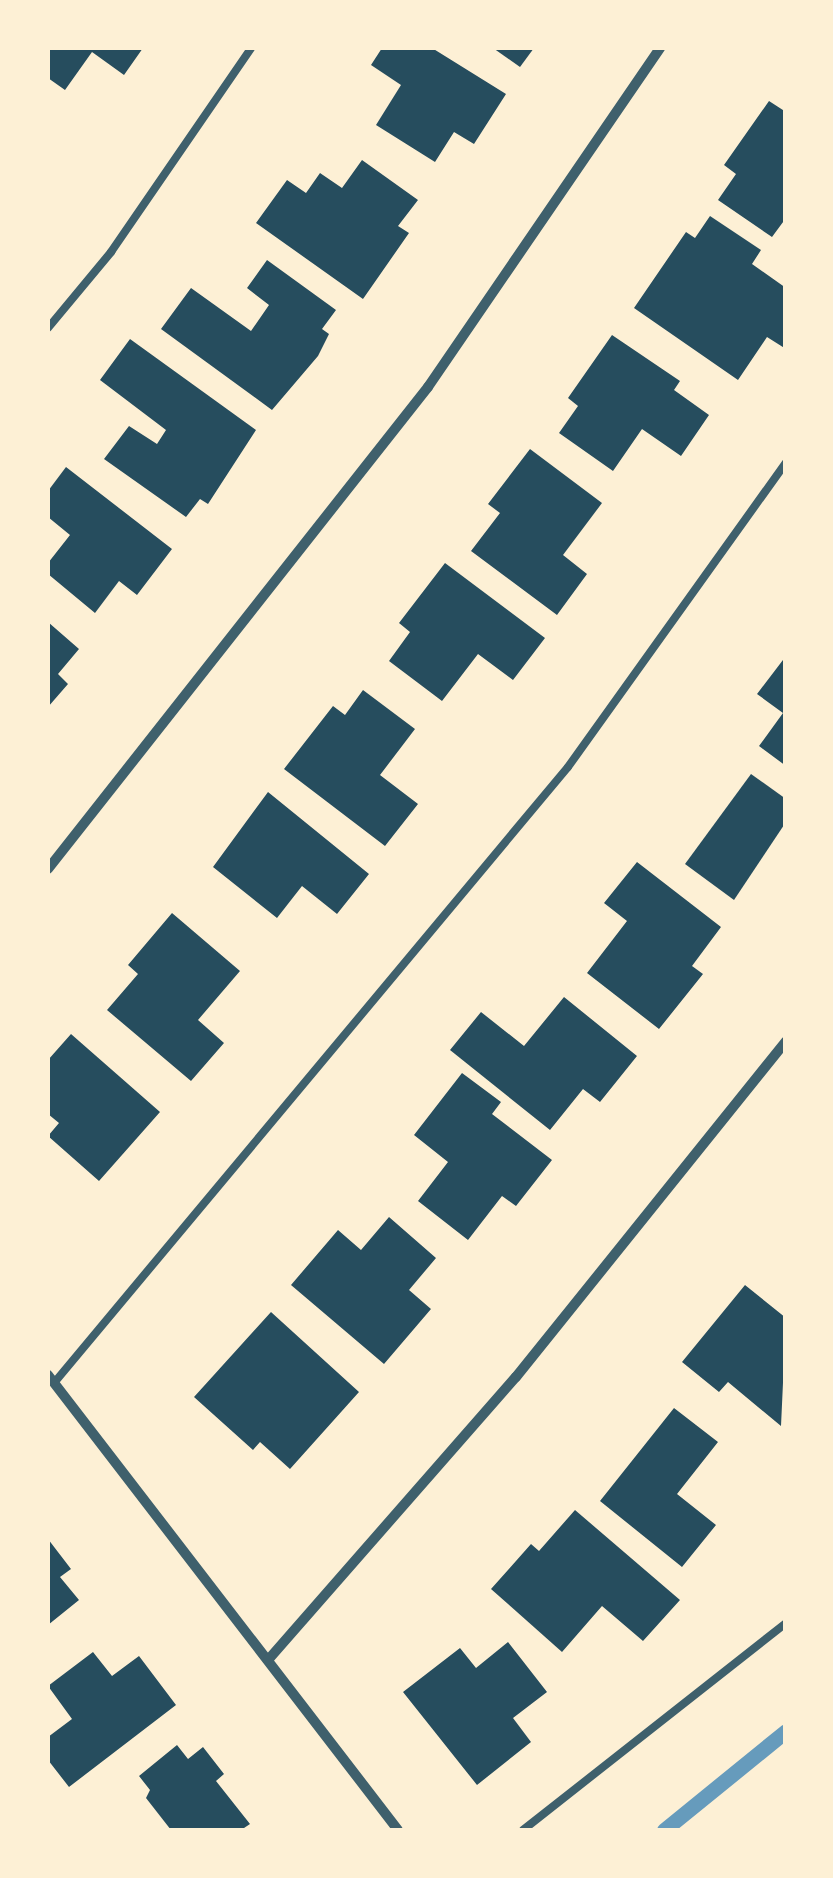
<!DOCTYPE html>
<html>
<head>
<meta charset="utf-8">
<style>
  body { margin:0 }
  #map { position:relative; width:833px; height:1878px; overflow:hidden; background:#fdf0d5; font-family:"Crimson Pro",serif }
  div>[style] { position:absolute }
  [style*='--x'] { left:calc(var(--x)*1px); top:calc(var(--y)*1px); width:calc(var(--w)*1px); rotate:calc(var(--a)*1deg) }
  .stream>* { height:15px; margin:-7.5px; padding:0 7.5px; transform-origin:7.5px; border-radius:7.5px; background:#669bbc }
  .building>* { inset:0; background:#264d5e }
  .service>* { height:8px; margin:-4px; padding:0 4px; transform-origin:4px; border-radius:4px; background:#3f606c }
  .minor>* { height:10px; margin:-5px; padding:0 5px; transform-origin:5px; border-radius:5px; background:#3f606c }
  span { translate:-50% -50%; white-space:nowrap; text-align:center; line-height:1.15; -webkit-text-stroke:10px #fdf0d5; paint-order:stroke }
  .frame { position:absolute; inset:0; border:50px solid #fdf0d5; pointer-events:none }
</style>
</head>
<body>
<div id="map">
  <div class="stream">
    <div style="--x:664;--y:1830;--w:157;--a:-39.1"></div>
  </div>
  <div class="building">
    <div style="clip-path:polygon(48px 48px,143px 48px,124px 75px,92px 52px,65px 90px,48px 78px)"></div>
    <div style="clip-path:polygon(382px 48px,432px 48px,506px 94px,474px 144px,454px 132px,435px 162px,376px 125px,401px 85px,371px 65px)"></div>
    <div style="clip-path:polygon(493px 48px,534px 48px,520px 67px)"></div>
    <div style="clip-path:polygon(769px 101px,786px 112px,786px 218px,772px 237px,718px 200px,736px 174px,724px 165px)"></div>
    <div style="clip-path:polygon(362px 160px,418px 200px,398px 226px,409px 233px,363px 299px,256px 223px,287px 180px,306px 193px,320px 173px,342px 188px)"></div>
    <div style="clip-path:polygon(710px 216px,761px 250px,752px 264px,786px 288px,786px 349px,767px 337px,738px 380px,634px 308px,686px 232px,695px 238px)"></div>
    <div style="clip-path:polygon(267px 260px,336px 310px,322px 329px,329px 334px,318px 356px,272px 410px,161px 329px,191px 288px,251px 331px,269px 305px,247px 288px)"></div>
    <div style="clip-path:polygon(612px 335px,680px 381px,674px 390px,709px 415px,681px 456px,642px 429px,613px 471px,559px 433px,578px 406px,568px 398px)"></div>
    <div style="clip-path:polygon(130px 339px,256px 430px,208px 504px,200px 499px,186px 517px,104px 459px,129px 426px,157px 444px,166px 430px,100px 380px)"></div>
    <div style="clip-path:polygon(530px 449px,602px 503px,563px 555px,587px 574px,557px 615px,471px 551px,500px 513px,488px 504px)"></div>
    <div style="clip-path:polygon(66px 467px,172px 549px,137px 595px,119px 581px,95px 613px,48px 574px,48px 563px,70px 535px,48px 517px,48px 491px)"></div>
    <div style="clip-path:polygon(445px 563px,545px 638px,513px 680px,478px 654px,442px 701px,389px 661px,410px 632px,399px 623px)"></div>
    <div style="clip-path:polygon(48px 622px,79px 649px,58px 674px,68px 684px,48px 707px)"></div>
    <div style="clip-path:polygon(786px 656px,786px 766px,759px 746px,783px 713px,757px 694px)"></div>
    <div style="clip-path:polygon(363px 690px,415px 729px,380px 775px,418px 804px,385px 846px,284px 769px,333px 706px,345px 715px)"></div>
    <div style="clip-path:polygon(751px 774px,786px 799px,786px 822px,734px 900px,685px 864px)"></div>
    <div style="clip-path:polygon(268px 792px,369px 874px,337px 914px,302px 886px,277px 918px,213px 867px)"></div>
    <div style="clip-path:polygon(637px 862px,721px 927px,692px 966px,703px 974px,659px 1029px,587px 973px,627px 921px,604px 903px)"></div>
    <div style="clip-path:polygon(172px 913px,240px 971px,198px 1020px,224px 1043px,191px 1081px,107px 1010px,138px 974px,128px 965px)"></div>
    <div style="clip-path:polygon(564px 997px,637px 1056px,600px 1102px,583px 1089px,550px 1130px,450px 1050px,481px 1012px,524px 1046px)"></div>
    <div style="clip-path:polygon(71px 1034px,160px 1112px,99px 1181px,48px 1136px,59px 1123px,48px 1114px,48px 1060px)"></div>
    <div style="clip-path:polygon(462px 1073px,501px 1102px,492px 1114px,552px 1160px,516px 1206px,502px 1196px,468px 1240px,418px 1201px,448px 1162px,414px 1135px)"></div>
    <div style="clip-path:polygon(389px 1217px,436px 1258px,409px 1290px,431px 1309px,384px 1364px,291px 1285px,338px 1230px,361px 1250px)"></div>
    <div style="clip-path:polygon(745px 1285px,786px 1318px,781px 1426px,728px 1382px,719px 1392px,682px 1362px)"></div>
    <div style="clip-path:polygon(271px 1312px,359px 1392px,290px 1469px,260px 1442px,253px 1450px,194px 1397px)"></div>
    <div style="clip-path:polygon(674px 1408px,718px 1442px,677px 1494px,716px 1525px,682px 1567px,600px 1501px)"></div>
    <div style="clip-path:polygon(575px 1510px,680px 1600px,643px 1641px,602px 1606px,562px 1652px,491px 1589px,531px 1544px,539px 1551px)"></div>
    <div style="clip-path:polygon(48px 1539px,71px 1569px,60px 1577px,79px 1600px,48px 1625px)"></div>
    <div style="clip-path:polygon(508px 1642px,547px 1692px,513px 1718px,531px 1742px,477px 1785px,403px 1692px,460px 1648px,476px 1668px)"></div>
    <div style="clip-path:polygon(93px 1652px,112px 1676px,139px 1656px,176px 1705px,69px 1787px,48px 1760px,48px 1737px,72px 1719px,48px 1686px)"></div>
    <div style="clip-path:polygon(177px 1745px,188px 1759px,203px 1747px,224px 1774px,216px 1781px,250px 1824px,241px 1830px,171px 1830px,146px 1798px,150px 1790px,139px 1776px)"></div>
  </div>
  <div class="service">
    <div style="--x:48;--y:328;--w:99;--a:-50.3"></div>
    <div style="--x:111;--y:252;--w:247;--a:-55.5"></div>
    <div style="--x:54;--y:1383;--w:802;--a:-50.16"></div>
    <div style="--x:568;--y:767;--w:375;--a:-54.4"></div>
    <div style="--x:523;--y:1830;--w:335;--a:-38.2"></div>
  </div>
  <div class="minor">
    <div style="--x:48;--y:869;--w:614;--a:-51.75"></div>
    <div style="--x:428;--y:387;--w:411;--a:-55.6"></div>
    <div style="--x:48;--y:1375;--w:574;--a:52.43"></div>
    <div style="--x:268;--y:1660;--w:376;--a:-48.8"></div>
    <div style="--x:516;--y:1377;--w:431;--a:-51.2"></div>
  </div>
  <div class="frame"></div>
</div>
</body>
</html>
